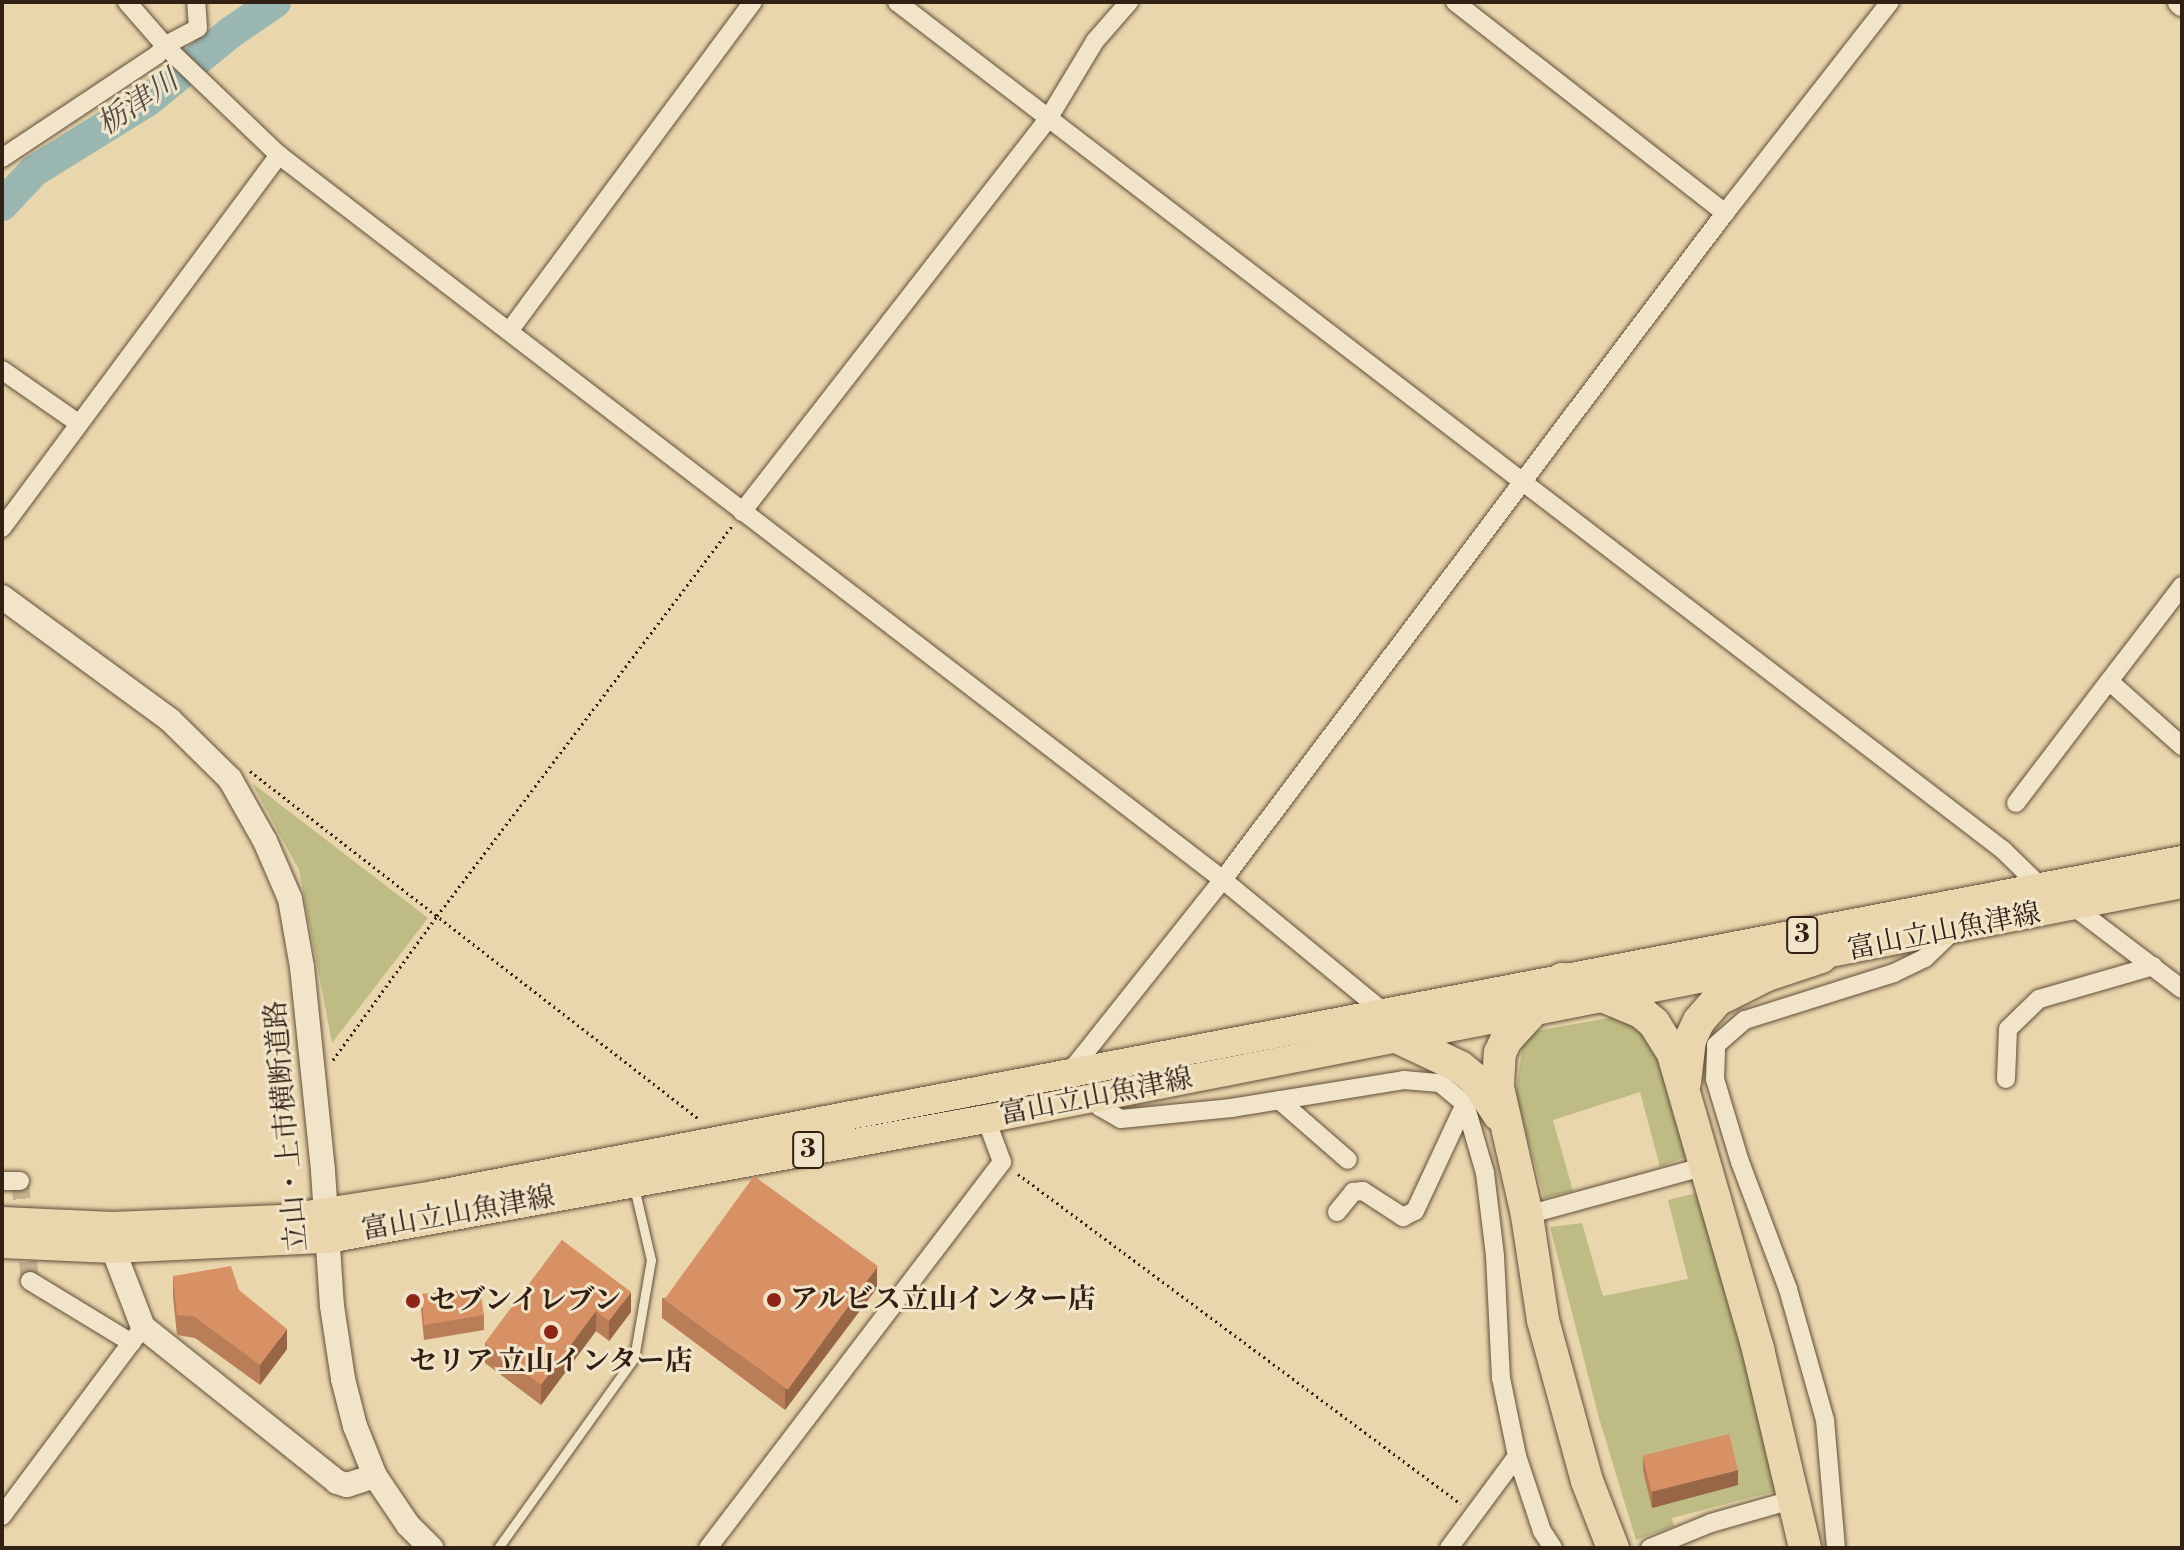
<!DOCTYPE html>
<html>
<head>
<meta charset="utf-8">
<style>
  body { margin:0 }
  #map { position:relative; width:2184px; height:1550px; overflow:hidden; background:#ead6ac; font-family:"Libre Bodoni","Noto Serif JP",serif }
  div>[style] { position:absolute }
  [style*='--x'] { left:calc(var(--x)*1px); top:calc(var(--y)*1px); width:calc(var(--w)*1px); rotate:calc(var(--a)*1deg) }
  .green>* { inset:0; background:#bebc84 }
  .river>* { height:32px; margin:-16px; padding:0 16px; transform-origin:16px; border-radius:16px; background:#9ab7b2 }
  .street-tunnel>* { height:18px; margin-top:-9px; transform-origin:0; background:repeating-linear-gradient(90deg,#c5b28e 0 18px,transparent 0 27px) }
  .path>* { height:3px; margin-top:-1.5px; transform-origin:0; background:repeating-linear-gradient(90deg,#332015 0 2px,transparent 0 6px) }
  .roads { filter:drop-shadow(0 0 2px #614e3b) drop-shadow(0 0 2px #614e3b) }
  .lane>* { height:9px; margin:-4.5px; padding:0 4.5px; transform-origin:4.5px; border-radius:4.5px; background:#f1e4c9 }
  .street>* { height:18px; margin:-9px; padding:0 9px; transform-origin:9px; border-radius:9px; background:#f1e4c9 }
  .secondary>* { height:24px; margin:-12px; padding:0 12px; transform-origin:12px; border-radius:12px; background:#f1e4c9 }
  .primary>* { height:28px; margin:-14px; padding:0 14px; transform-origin:14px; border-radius:14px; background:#ead6ac }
  .highway>* { height:32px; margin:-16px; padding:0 16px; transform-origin:16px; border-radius:16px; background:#ead6ac }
  .wall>* { inset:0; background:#b97d57 }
  .shaded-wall>* { inset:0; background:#966647 }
  .building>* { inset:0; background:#d79165; transform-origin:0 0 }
  .dots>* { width:22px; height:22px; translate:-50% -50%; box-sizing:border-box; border:4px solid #f1e4c9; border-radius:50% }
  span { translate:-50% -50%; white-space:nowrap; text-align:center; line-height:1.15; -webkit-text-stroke:6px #f1e4c9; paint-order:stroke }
  .shield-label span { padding:2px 6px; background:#f1e4c9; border:2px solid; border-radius:6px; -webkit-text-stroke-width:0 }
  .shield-label { font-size:26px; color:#332015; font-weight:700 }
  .street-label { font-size:28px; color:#332015 }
  .poi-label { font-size:28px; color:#332015; font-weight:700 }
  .left { translate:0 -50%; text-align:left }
  .water-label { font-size:30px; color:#524d44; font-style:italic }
  .frame { position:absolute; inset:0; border:4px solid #332015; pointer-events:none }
</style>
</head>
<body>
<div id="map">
  <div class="green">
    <div style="clip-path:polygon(252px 783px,428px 918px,332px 1043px,299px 870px)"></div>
    <div style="clip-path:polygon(1620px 1016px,1652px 1030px,1690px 1155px,1660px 1167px,1640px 1092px,1553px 1120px,1573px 1191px,1544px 1198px,1516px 1095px,1524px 1033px)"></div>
    <div style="clip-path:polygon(1697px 1193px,1780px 1490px,1672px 1518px,1674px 1526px,1636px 1540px,1599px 1418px,1550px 1227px,1582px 1223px,1603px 1296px,1688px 1279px,1668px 1200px)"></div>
  </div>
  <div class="river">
    <div style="--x:2;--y:205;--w:47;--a:-46.7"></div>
    <div style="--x:34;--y:171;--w:133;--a:-31.8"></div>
    <div style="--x:147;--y:101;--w:107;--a:-39.3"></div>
    <div style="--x:230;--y:33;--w:55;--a:-34.6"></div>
  </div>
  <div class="street-tunnel">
    <div style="--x:20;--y:1181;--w:100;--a:84.3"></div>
  </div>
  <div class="path">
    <div style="--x:250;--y:771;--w:568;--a:37.78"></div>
    <div style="--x:333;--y:1060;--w:178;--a:-54.2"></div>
    <div style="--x:437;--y:916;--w:490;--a:-52.9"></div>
    <div style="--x:1018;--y:1174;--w:552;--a:36.68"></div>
  </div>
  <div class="roads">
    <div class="lane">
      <div style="--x:498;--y:1548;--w:234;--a:-54.4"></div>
      <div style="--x:634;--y:1358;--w:99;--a:-80.2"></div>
      <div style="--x:651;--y:1260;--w:75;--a:-103.1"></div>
    </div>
    <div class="street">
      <div style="--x:127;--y:2;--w:62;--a:48.9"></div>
      <div style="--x:168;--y:49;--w:153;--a:43.7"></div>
      <div style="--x:279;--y:155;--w:1190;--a:37.52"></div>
      <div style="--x:1223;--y:880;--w:210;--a:39.4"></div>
      <div style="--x:897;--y:2;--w:1394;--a:37.48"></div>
      <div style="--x:2003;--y:850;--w:53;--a:44.2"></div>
      <div style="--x:1455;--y:2;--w:343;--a:38"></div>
      <div style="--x:2;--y:158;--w:186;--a:-33.6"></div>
      <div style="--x:157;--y:55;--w:13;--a:-48"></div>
      <div style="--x:166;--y:45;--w:36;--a:-28"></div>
      <div style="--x:198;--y:28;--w:26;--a:-94"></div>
      <div style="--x:510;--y:330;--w:408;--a:-53.5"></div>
      <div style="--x:2;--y:370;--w:93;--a:34.9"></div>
      <div style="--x:742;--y:512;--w:498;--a:-52.1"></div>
      <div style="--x:1048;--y:119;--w:91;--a:-58.9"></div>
      <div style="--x:1095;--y:41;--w:52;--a:-48.9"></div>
      <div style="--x:2;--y:528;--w:465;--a:-53.4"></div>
      <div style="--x:2182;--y:586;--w:120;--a:127.5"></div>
      <div style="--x:2109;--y:681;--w:98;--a:41.7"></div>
      <div style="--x:2016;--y:803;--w:153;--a:-52.7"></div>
      <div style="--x:2073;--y:906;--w:137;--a:37.3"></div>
      <div style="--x:1069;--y:1073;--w:260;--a:-51.5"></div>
      <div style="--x:1231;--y:869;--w:821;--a:-53.02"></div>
      <div style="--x:1725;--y:213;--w:268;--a:-52"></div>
      <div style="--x:2006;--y:1079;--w:50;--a:-87.7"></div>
      <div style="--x:2008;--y:1029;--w:43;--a:-44.1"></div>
      <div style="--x:2039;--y:999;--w:119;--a:-16.1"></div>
      <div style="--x:1090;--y:1096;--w:15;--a:48"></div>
      <div style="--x:1100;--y:1107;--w:24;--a:30"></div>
      <div style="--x:1121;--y:1119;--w:111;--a:-5.7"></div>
      <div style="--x:1231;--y:1108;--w:175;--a:-9.2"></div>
      <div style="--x:1404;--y:1080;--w:36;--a:5"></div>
      <div style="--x:1440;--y:1083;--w:33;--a:40"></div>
      <div style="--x:1465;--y:1104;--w:72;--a:73.8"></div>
      <div style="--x:1485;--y:1173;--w:84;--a:83.1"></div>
      <div style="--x:1495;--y:1256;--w:122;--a:87.2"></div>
      <div style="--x:1501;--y:1378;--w:80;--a:78.4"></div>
      <div style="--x:1517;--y:1456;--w:79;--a:71.6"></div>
      <div style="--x:1542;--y:1531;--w:20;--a:57"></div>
      <div style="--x:1279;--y:1100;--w:91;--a:41"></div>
      <div style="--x:2;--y:1181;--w:18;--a:0"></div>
      <div style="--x:1337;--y:1212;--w:26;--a:-51"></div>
      <div style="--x:1353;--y:1192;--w:10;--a:-6"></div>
      <div style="--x:1363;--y:1191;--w:48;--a:33"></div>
      <div style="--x:1403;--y:1217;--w:13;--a:-27"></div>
      <div style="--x:1415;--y:1211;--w:118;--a:-65"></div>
      <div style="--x:1527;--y:1215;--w:186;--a:-15.3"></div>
      <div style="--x:30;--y:1281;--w:119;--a:31.3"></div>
      <div style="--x:2;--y:1516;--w:236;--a:-53.3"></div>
      <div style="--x:708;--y:1548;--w:485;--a:-52.7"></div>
      <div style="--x:1002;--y:1162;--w:46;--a:-110.4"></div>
      <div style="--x:1449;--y:1548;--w:114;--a:-53.5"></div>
      <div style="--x:1650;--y:1548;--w:66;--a:-22.3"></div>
      <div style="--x:1711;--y:1523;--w:87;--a:-15.9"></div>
      <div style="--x:1836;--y:1548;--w:128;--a:-94.9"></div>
      <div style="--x:1825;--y:1420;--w:136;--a:-105.8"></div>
      <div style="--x:1788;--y:1289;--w:136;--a:-110.7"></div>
      <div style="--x:1740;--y:1162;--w:87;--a:-106.8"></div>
      <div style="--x:1715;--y:1079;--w:34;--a:-88"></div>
      <div style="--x:1716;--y:1045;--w:38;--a:-41"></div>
      <div style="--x:1745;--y:1020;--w:156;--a:-17.5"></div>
      <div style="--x:1894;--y:973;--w:34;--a:-26"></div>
      <div style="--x:1925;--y:958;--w:42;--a:-44"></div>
    </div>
    <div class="secondary">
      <div style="--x:2180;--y:2;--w:3;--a:45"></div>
      <div style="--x:2;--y:597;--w:208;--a:36.2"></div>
      <div style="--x:170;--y:720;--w:84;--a:44.5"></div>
      <div style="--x:230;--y:779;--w:71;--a:60.6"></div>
      <div style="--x:265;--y:841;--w:63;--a:66.7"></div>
      <div style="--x:290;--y:899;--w:69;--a:80"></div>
      <div style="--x:302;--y:967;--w:205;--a:84.1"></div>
      <div style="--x:323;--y:1171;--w:135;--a:86.2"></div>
      <div style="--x:332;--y:1306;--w:74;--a:81.4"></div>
      <div style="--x:343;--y:1379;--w:49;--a:75.7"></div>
      <div style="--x:355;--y:1426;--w:54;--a:68.2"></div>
      <div style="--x:375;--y:1476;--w:59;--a:56"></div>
      <div style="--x:408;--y:1525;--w:33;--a:45"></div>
      <div style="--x:113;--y:1249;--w:84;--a:69"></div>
      <div style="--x:143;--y:1327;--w:248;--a:38.6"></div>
      <div style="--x:337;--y:1482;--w:10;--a:17"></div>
      <div style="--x:347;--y:1485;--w:29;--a:-18"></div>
    </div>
    <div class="primary">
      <div style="--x:2;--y:1221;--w:111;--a:2.6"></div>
      <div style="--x:113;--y:1226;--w:168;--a:-2.4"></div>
      <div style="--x:281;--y:1219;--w:155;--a:-8.9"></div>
      <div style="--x:434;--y:1195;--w:1780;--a:-10.85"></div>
      <div style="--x:2;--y:1244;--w:111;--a:2.6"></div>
      <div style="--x:113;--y:1249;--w:215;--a:-2.7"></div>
      <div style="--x:328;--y:1239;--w:669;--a:-10.34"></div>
      <div style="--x:986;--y:1119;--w:1219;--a:-11.12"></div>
    </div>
    <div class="highway">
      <div style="--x:1399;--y:1038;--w:68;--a:25.4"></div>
      <div style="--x:1460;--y:1067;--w:19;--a:39"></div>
      <div style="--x:1475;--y:1079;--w:43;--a:56.3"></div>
      <div style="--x:1685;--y:1082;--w:42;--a:-83.2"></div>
      <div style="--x:1690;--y:1040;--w:21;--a:-65"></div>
      <div style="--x:1699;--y:1021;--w:28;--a:-49"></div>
      <div style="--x:1717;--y:1000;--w:56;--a:-26.6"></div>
      <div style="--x:1767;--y:975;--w:57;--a:-18.4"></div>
      <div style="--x:1613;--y:1548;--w:72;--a:-111.2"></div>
      <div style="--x:1587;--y:1481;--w:167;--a:-105.3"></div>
      <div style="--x:1543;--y:1320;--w:106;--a:-98.7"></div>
      <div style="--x:1527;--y:1215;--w:131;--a:-102.8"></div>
      <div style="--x:1498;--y:1087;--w:34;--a:-87"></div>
      <div style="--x:1500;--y:1053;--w:14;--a:-65"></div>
      <div style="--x:1506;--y:1040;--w:83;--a:-47.4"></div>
      <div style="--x:1562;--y:979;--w:86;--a:22.7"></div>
      <div style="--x:1641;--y:1012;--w:17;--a:40"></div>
      <div style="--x:1654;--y:1023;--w:36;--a:58"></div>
      <div style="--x:1673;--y:1054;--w:307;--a:73.9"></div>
      <div style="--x:1758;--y:1349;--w:204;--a:76.7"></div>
    </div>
  </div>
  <div class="wall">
    <div style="clip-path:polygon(562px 1240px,631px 1312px,609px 1341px,596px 1331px,541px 1405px,485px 1363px,485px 1343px)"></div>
    <div style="clip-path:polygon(173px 1276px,239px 1290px,287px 1349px,260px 1385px,195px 1338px,177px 1335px,173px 1297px)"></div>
    <div style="clip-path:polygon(877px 1288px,785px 1410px,662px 1318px,662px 1298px)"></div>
    <div style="clip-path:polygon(421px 1294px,484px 1315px,484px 1330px,424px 1340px,421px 1309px)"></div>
    <div style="clip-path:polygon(1643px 1456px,1738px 1485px,1652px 1508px,1643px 1471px)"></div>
  </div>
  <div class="shaded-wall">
    <div style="clip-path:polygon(877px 1267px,877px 1288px,785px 1410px,785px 1390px)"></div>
    <div style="clip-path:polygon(631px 1292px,631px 1312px,609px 1341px,609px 1321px)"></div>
    <div style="clip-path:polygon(596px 1311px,596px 1331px,541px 1405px,541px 1385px)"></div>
    <div style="clip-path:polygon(287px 1329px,287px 1349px,260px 1385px,260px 1365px)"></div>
    <div style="clip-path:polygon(1738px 1470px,1738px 1485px,1652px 1508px,1652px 1492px)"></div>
  </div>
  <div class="building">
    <div style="left:754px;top:1176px;width:153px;height:153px;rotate:36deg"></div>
    <div style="clip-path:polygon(562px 1240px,631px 1292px,609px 1321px,596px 1311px,541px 1385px,485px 1343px)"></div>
    <div style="clip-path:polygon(231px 1266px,239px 1290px,287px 1329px,260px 1365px,195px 1317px,177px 1315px,173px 1276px)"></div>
    <div style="clip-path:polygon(480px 1289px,484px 1315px,424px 1325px,421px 1294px)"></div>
    <div style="left:1729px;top:1434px;width:37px;height:89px;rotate:76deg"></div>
  </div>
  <div class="dots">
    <div style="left:774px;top:1300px;background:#8f2418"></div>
    <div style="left:413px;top:1301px;background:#8f2418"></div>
    <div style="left:551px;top:1332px;background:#8f2418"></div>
  </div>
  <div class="shield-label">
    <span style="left:1802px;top:935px">3</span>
    <span style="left:808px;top:1150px">3</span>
  </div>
  <div class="street-label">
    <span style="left:1944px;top:932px;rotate:-11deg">富山立山魚津線</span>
    <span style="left:1096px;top:1097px;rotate:-11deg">富山立山魚津線</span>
    <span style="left:287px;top:1126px;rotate:-95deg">立山・上市横断道路</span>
    <span style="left:458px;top:1214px;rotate:-10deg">富山立山魚津線</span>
  </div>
  <div class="poi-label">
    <span class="left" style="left:790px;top:1300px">アルビス立山インター店</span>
    <span class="left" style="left:429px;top:1301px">セブンイレブン</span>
    <span style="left:551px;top:1362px">セリア 立山インター店</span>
  </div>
  <div class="water-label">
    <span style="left:138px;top:103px;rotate:-34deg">栃津川</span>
  </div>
  <div class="frame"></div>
</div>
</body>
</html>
